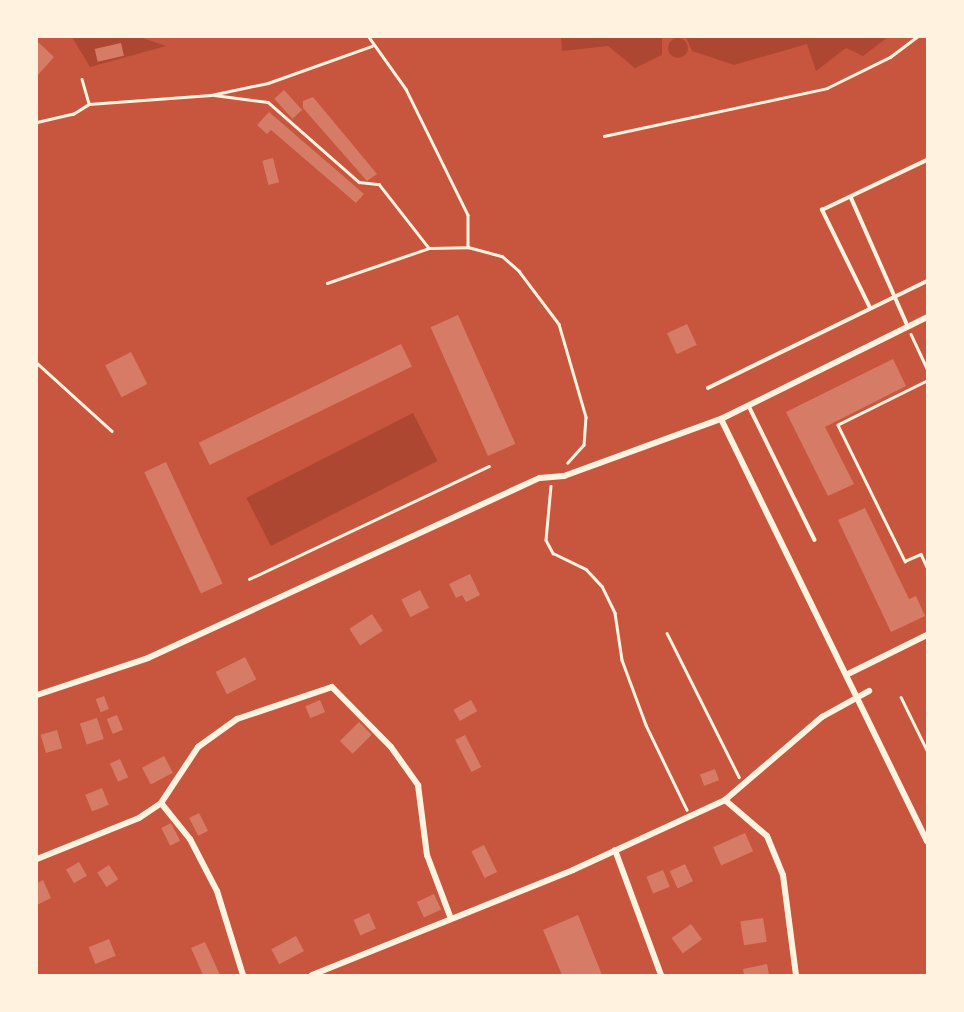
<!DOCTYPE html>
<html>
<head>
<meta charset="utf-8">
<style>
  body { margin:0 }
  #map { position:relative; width:964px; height:1012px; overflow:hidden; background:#c8553d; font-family:"Sofia Sans Condensed",sans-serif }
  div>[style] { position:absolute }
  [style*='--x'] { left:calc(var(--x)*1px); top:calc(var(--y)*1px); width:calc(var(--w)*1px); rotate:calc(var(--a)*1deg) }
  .green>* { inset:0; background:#ae4732; transform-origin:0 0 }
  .round { border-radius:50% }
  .building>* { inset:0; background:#d67c66; transform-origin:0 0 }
  .path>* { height:2.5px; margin:-1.25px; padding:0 1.25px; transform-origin:1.25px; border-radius:1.25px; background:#fff3e0 }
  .service>* { height:3.5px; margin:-1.75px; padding:0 1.75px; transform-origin:1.75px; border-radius:1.75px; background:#fff3e0 }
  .minor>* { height:6px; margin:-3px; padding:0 3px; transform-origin:3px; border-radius:3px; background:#fff3e0 }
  span { translate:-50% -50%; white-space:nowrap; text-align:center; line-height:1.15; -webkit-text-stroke:5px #fff3e0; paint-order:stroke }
  .frame { position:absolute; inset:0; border:38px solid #fff3e0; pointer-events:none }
</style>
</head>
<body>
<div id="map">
  <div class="green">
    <div style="clip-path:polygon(72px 37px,140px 37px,166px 46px,90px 67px)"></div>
    <div style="clip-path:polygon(561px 37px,662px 37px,662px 55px,635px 68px,608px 46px,562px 51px)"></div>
    <div style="clip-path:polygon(686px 37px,888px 37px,863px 56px,846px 48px,816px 71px,807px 44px,734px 65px,692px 51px)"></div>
    <div class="round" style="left:668px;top:38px;width:20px;height:20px"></div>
    <div style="left:413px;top:413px;width:54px;height:187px;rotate:63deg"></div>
  </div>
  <div class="building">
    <div style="clip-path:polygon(37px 41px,54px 57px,37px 76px)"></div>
    <div style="left:121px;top:43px;width:13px;height:27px;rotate:77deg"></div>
    <div style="left:284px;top:90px;width:27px;height:13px;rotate:48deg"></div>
    <div style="clip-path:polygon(313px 97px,377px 174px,367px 181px,303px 108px,303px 101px)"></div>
    <div style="clip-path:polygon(269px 112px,364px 194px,356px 203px,271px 130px,267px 134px,257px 125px)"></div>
    <div style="left:273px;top:158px;width:25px;height:11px;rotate:76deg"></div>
    <div style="left:458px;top:315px;width:141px;height:30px;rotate:66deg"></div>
    <div style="left:687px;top:324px;width:23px;height:22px;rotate:65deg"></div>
    <div style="left:401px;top:344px;width:25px;height:225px;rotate:64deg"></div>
    <div style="left:131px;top:352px;width:36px;height:29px;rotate:63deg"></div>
    <div style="clip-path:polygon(893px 359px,906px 386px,825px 427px,854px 484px,828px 496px,786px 412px)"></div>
    <div style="left:166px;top:462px;width:134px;height:24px;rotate:65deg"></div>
    <div style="clip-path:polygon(865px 508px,909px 599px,916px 596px,925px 616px,891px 632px,838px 520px)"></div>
    <div style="clip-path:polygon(470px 574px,480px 595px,466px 602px,462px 595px,456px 598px,449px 584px)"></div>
    <div style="left:420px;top:590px;width:20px;height:21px;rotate:63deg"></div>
    <div style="left:372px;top:614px;width:20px;height:27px;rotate:57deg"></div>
    <div style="left:245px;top:657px;width:25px;height:33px;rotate:63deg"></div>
    <div style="left:104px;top:696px;width:14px;height:9px;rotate:69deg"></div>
    <div style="left:320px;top:700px;width:13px;height:16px;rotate:67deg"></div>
    <div style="left:471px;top:700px;width:13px;height:20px;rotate:61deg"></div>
    <div style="left:117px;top:715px;width:16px;height:11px;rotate:68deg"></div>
    <div style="left:97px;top:718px;width:22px;height:18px;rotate:72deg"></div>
    <div style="left:359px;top:722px;width:18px;height:27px;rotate:45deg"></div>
    <div style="left:57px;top:730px;width:19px;height:17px;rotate:74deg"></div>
    <div style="left:465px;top:735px;width:36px;height:11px;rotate:63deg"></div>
    <div style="left:164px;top:756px;width:19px;height:25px;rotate:62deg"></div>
    <div style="left:120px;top:759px;width:20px;height:11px;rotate:66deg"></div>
    <div style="left:715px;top:769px;width:12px;height:16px;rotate:70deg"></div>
    <div style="left:102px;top:788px;width:18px;height:18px;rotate:68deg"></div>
    <div style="left:199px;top:813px;width:20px;height:11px;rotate:63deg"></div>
    <div style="left:171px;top:823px;width:20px;height:11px;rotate:63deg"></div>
    <div style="left:745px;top:833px;width:20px;height:35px;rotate:66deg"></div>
    <div style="left:484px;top:845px;width:30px;height:14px;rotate:64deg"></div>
    <div style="left:79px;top:862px;width:16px;height:15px;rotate:60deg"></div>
    <div style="left:685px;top:864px;width:19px;height:17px;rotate:65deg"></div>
    <div style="left:109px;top:865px;width:17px;height:14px;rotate:57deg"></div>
    <div style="left:663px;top:870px;width:18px;height:18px;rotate:68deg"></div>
    <div style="clip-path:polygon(43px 880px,51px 898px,37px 905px,37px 883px)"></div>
    <div style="left:434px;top:894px;width:17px;height:19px;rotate:65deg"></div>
    <div style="left:369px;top:913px;width:17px;height:17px;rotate:66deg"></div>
    <div style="clip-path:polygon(578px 915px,602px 975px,562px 975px,543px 930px)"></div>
    <div style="left:763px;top:918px;width:24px;height:23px;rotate:81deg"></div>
    <div style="left:691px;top:924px;width:19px;height:24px;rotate:54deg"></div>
    <div style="left:296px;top:936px;width:17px;height:28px;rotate:62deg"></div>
    <div style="left:109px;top:939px;width:18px;height:22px;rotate:68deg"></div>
    <div style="clip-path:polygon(205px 942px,220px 975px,203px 975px,191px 948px)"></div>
    <div style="clip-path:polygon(767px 964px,769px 975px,744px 975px,743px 969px)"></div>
  </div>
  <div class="path">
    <div style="--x:369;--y:37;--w:64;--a:54.6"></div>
    <div style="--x:406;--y:89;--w:140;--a:63.8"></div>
    <div style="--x:468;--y:215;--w:32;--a:90"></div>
    <div style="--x:82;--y:79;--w:26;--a:74"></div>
    <div style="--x:89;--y:104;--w:122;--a:-4.2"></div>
    <div style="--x:211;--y:95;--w:58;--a:-11.9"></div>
    <div style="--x:268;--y:83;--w:110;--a:-19.6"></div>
    <div style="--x:214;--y:95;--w:54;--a:7.4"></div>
    <div style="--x:268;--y:102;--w:121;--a:41.3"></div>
    <div style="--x:359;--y:182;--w:20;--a:6"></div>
    <div style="--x:379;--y:184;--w:81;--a:52"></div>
    <div style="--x:37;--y:122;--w:37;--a:-13"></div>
    <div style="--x:73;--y:114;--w:19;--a:-32"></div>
    <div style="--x:604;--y:136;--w:228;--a:-12.1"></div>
    <div style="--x:827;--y:88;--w:70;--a:-26.2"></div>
    <div style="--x:890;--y:57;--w:34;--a:-37"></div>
    <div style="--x:327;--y:283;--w:108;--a:-18.9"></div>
    <div style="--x:429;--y:248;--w:39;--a:-1"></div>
    <div style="--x:468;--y:247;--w:35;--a:15"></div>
    <div style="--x:502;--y:256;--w:23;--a:41"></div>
    <div style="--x:519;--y:271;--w:66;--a:53"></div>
    <div style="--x:559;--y:324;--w:97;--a:73.8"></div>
    <div style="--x:586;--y:417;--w:28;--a:94"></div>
    <div style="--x:584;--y:445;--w:24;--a:132"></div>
    <div style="--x:911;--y:334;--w:38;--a:65"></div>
    <div style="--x:37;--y:363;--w:101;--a:42.2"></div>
    <div style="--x:927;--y:381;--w:99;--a:153.7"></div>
    <div style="--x:838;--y:425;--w:152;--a:63.8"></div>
    <div style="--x:905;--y:561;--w:17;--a:-24"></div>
    <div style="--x:921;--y:554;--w:14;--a:65"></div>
    <div style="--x:551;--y:486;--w:54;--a:95.3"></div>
    <div style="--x:546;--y:540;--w:15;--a:62"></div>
    <div style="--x:553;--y:553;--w:37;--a:26"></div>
    <div style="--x:586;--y:569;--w:23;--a:47"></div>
    <div style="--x:602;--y:586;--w:30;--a:64"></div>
    <div style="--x:615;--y:613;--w:48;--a:81.5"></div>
    <div style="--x:622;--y:660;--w:69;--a:69.7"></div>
    <div style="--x:646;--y:725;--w:94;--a:64.2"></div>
    <div style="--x:249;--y:579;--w:265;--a:-25.2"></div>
    <div style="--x:667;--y:633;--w:161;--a:63.4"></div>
    <div style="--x:901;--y:697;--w:59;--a:63.9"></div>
  </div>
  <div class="service">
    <div style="--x:851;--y:197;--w:141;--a:66.2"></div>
    <div style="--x:870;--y:308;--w:109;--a:-116.1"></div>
    <div style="--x:822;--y:210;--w:116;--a:-25.5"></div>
    <div style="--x:708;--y:388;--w:244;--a:-26"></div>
    <div style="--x:749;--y:406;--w:149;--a:63.8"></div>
  </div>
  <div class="minor">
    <div style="--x:721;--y:419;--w:470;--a:64"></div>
    <div style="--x:848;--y:674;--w:88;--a:-26.3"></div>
    <div style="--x:37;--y:695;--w:117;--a:-18.4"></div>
    <div style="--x:148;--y:658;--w:431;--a:-24.7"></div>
    <div style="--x:540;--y:478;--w:24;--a:-5"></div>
    <div style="--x:564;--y:476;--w:167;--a:-20"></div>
    <div style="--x:721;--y:419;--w:230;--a:-26.3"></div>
    <div style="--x:725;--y:800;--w:55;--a:40.6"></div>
    <div style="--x:767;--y:836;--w:42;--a:67.7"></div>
    <div style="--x:783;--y:875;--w:101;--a:82.6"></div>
    <div style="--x:161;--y:803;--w:46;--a:51.1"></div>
    <div style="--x:190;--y:839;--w:59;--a:62.6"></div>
    <div style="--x:217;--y:891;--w:88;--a:72.8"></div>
    <div style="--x:615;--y:850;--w:133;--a:69.8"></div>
    <div style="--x:37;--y:859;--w:110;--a:-21.9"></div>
    <div style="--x:139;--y:818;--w:27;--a:-34"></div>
    <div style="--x:161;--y:803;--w:67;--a:-56.5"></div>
    <div style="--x:198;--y:747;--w:48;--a:-35.7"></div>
    <div style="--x:237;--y:719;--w:100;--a:-18.6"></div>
    <div style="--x:332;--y:687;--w:84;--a:45.5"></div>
    <div style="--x:391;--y:747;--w:47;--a:54.6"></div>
    <div style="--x:418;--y:785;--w:71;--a:82.7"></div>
    <div style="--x:427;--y:855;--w:68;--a:69.4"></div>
    <div style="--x:312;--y:975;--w:281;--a:-21.9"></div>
    <div style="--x:573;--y:870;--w:167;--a:-24.7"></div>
    <div style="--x:725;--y:800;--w:128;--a:-40.6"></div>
    <div style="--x:822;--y:717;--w:54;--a:-29"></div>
  </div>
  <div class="frame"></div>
</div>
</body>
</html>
